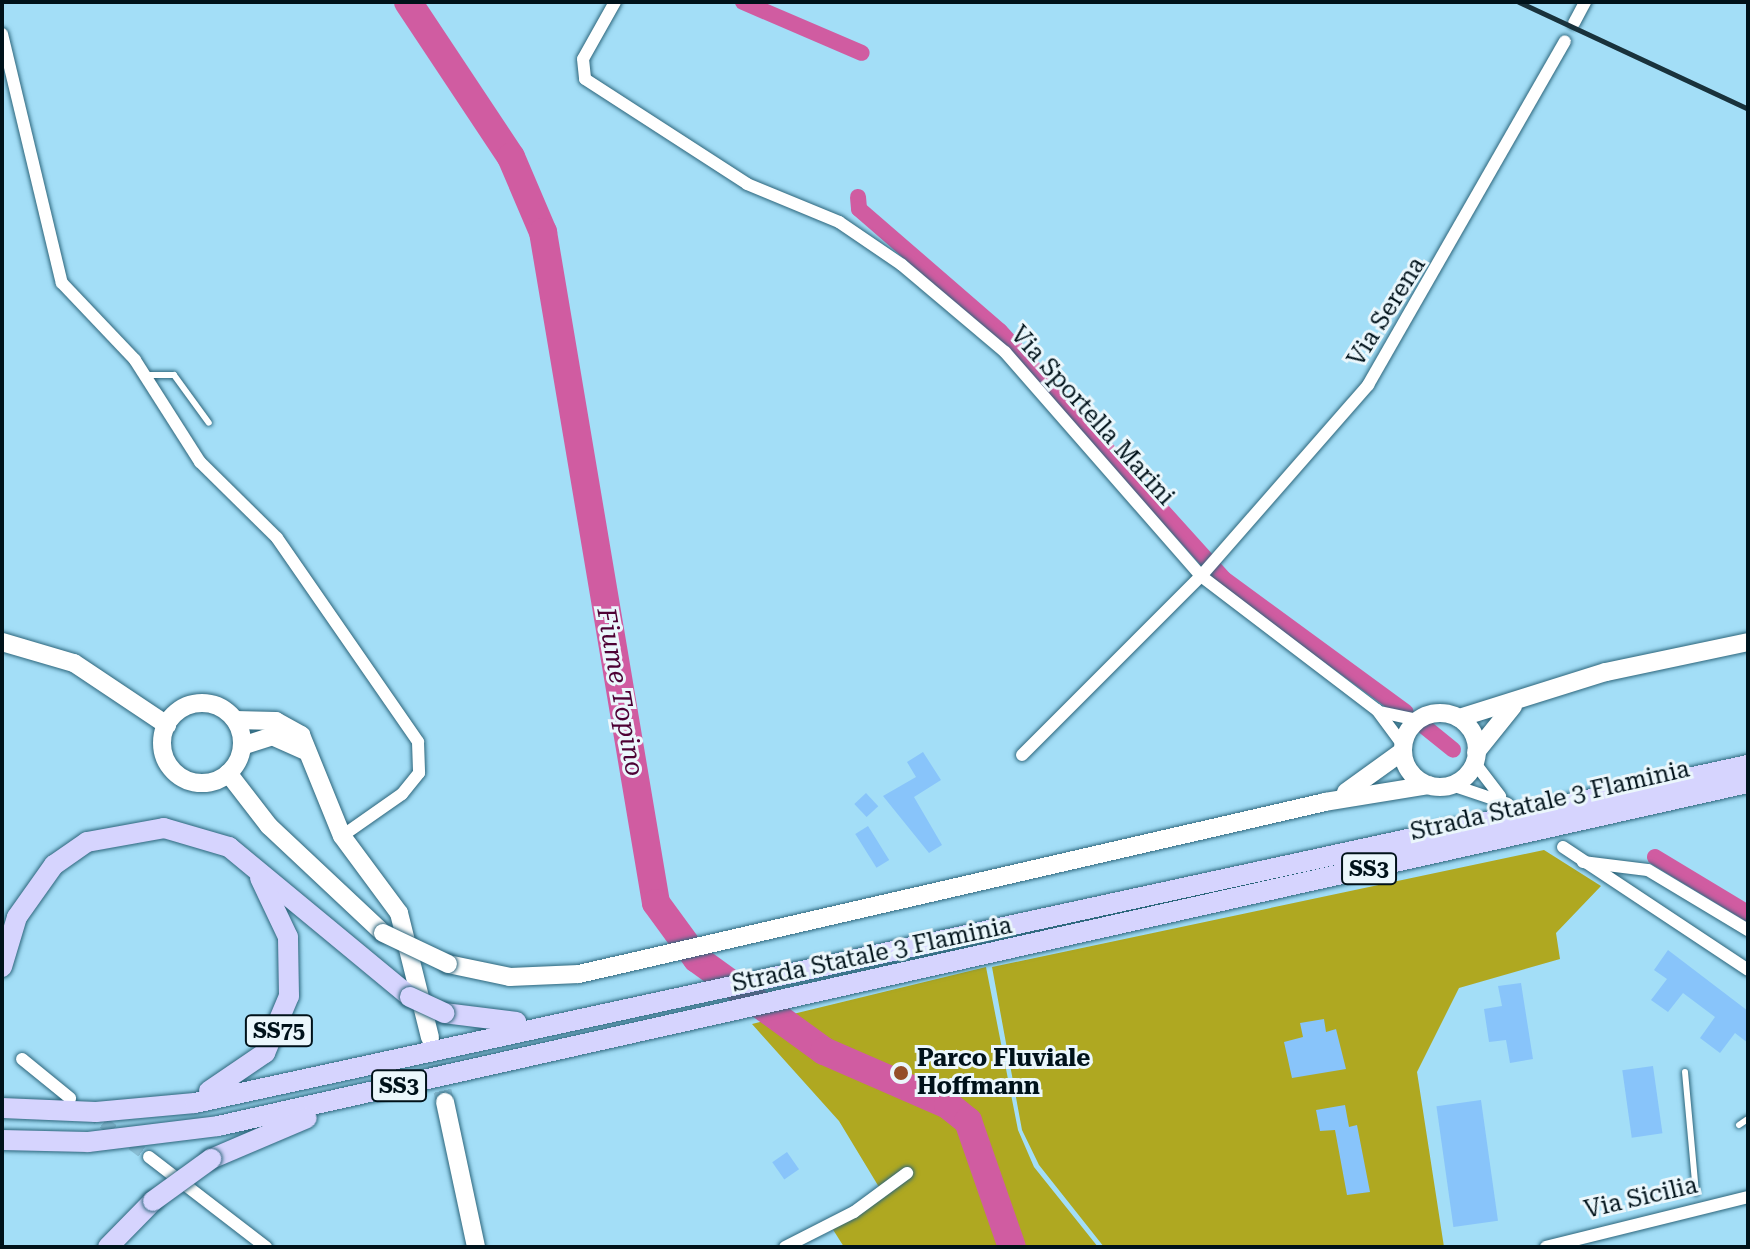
<!DOCTYPE html>
<html>
<head>
<meta charset="utf-8">
<style>
  body { margin:0 }
  #map { position:relative; width:1750px; height:1249px; overflow:hidden; background:#a3def7; font-family:"Roboto Serif",serif }
  div>[style] { position:absolute }
  [style*='--x'] { left:calc(var(--x)*1px); top:calc(var(--y)*1px); width:calc(var(--w)*1px); rotate:calc(var(--a)*1deg) }
  .green>* { inset:0; background:#afa821 }
  .canal>* { height:16px; margin:-8px; padding:0 8px; transform-origin:8px; border-radius:8px; background:#d05ca1 }
  .river>* { height:28px; margin:-14px; padding:0 14px; transform-origin:14px; border-radius:14px; background:#d05ca1 }
  .building>* { inset:0; background:#88c4fa; transform-origin:0 0 }
  .minor-tunnel>* { height:12px; margin-top:-6px; transform-origin:0; background:repeating-linear-gradient(90deg,#8bbfd6 0 12px,transparent 0 18px) }
  .secondary-tunnel>* { height:18px; margin-top:-9px; transform-origin:0; background:repeating-linear-gradient(90deg,#8bbfd6 0 18px,transparent 0 27px) }
  .roads { filter:drop-shadow(0 0 2px #2c657b) drop-shadow(0 0 2px #2c657b) }
  .service>* { height:6px; margin:-3px; padding:0 3px; transform-origin:3px; border-radius:3px; background:#fff }
  .minor>* { height:12px; margin:-6px; padding:0 6px; transform-origin:6px; border-radius:6px; background:#fff }
  .secondary>* { height:18px; margin:-9px; padding:0 9px; transform-origin:9px; border-radius:9px; background:#fff }
  .secondary>.ring { margin:-9px; padding:0; box-sizing:content-box; background:none; border:18px solid #fff; border-radius:50% }
  .trunk>* { height:20px; margin:-10px; padding:0 10px; transform-origin:10px; border-radius:10px; background:#d6d4fe }
  .rail>* { height:5px; margin:-2.5px; padding:0 2.5px; transform-origin:2.5px; border-radius:2.5px; background:#19323c }
  .bridges { filter:drop-shadow(0 0 2px #2c657b) drop-shadow(0 0 2px #2c657b) }
  .secondary-bridge>* { height:18px; margin:-9px; padding:0 9px; transform-origin:9px; border-radius:9px; background:#fff }
  .trunk-bridge>* { height:20px; margin:-10px; padding:0 10px; transform-origin:10px; border-radius:10px; background:#d6d4fe }
  .dots>* { width:22px; height:22px; translate:-50% -50%; box-sizing:border-box; border:4px solid #ebf7fc; border-radius:50% }
  span { translate:-50% -50%; white-space:nowrap; text-align:center; line-height:1.15; -webkit-text-stroke:6px #ebf7fc; paint-order:stroke }
  .shield-label span { padding:2px 6px; background:#ebf7fc; border:2px solid; border-radius:6px; -webkit-text-stroke-width:0 }
  .shield-label { font-size:22px; color:#00121a; font-weight:700 }
  .street-label { font-size:24px; color:#00121a }
  .poi-label { font-size:24px; color:#00121a; font-weight:700 }
  .left { translate:0 -50%; text-align:left }
  .water-label { font-size:26px; color:#4d0134; font-style:italic }
  .frame { position:absolute; inset:0; border:4px solid #00121a; pointer-events:none }
</style>
</head>
<body>
<div id="map">
  <div class="green">
    <div style="clip-path:polygon(1544px 850px,1601px 886px,1556px 933px,1560px 959px,1459px 988px,1417px 1072px,1444px 1247px,1104px 1247px,1039px 1165px,1022px 1130px,992px 967px)"></div>
    <div style="clip-path:polygon(986px 967px,1018px 1130px,1034px 1167px,1098px 1247px,844px 1247px,832px 1228px,885px 1197px,839px 1121px,752px 1024px)"></div>
  </div>
  <div class="canal">
    <div style="--x:743;--y:2;--w:129;--a:23.2"></div>
    <div style="--x:858;--y:197;--w:12;--a:85"></div>
    <div style="--x:859;--y:209;--w:186;--a:40.9"></div>
    <div style="--x:1000;--y:331;--w:334;--a:47.9"></div>
    <div style="--x:1224;--y:579;--w:225;--a:36.2"></div>
    <div style="--x:1425;--y:727;--w:36;--a:39"></div>
    <div style="--x:1655;--y:857;--w:109;--a:31.1"></div>
  </div>
  <div class="river">
    <div style="--x:408;--y:2;--w:186;--a:56.4"></div>
    <div style="--x:511;--y:157;--w:82;--a:66.9"></div>
    <div style="--x:543;--y:232;--w:680;--a:80.44"></div>
    <div style="--x:656;--y:903;--w:69;--a:53.8"></div>
    <div style="--x:697;--y:959;--w:157;--a:35.9"></div>
    <div style="--x:824;--y:1051;--w:135;--a:23.5"></div>
    <div style="--x:948;--y:1105;--w:26;--a:39"></div>
    <div style="--x:968;--y:1121;--w:133;--a:70.8"></div>
  </div>
  <div class="building">
    <div style="clip-path:polygon(923px 752px,941px 780px,914px 797px,942px 845px,929px 853px,883px 796px,916px 777px,907px 762px)"></div>
    <div style="left:866px;top:793px;width:18px;height:16px;rotate:47deg"></div>
    <div style="left:868px;top:826px;width:40px;height:15px;rotate:58deg"></div>
    <div style="clip-path:polygon(1668px 950px,1748px 1011px,1748px 1043px,1735px 1033px,1720px 1053px,1700px 1038px,1715px 1017px,1683px 993px,1668px 1012px,1651px 1000px,1667px 979px,1654px 970px)"></div>
    <div style="clip-path:polygon(1521px 983px,1533px 1059px,1510px 1063px,1506px 1040px,1489px 1042px,1484px 1009px,1502px 1006px,1498px 986px)"></div>
    <div style="clip-path:polygon(1324px 1019px,1326px 1032px,1336px 1029px,1346px 1069px,1292px 1078px,1284px 1042px,1303px 1037px,1300px 1023px)"></div>
    <div style="left:1653px;top:1066px;width:68px;height:31px;rotate:82deg"></div>
    <div style="left:1481px;top:1100px;width:122px;height:45px;rotate:82deg"></div>
    <div style="clip-path:polygon(1345px 1105px,1349px 1127px,1357px 1125px,1370px 1192px,1347px 1195px,1335px 1130px,1320px 1131px,1316px 1110px)"></div>
    <div style="left:787px;top:1152px;width:21px;height:18px;rotate:55deg"></div>
  </div>
  <div class="minor-tunnel">
    <div style="--x:89;--y:1112;--w:75;--a:36.9"></div>
  </div>
  <div class="secondary-tunnel">
    <div style="--x:431;--y:1038;--w:66;--a:77.7"></div>
  </div>
  <div class="roads">
    <div class="service">
      <div style="--x:143;--y:375;--w:31;--a:0"></div>
      <div style="--x:174;--y:375;--w:59;--a:53.9"></div>
      <div style="--x:1685;--y:1072;--w:121;--a:84.8"></div>
      <div style="--x:1739;--y:1125;--w:11;--a:-34"></div>
    </div>
    <div class="minor">
      <div style="--x:615;--y:2;--w:65;--a:119.3"></div>
      <div style="--x:583;--y:59;--w:20;--a:84"></div>
      <div style="--x:585;--y:79;--w:193;--a:32.9"></div>
      <div style="--x:747;--y:184;--w:100;--a:22.4"></div>
      <div style="--x:839;--y:222;--w:76;--a:34.3"></div>
      <div style="--x:902;--y:265;--w:135;--a:40.2"></div>
      <div style="--x:1005;--y:352;--w:298;--a:48.8"></div>
      <div style="--x:1201;--y:576;--w:221;--a:37.3"></div>
      <div style="--x:1377;--y:710;--w:44;--a:53.4"></div>
      <div style="--x:1574;--y:23;--w:24;--a:-62"></div>
      <div style="--x:2;--y:34;--w:256;--a:76.5"></div>
      <div style="--x:62;--y:283;--w:106;--a:46.5"></div>
      <div style="--x:135;--y:360;--w:121;--a:57.5"></div>
      <div style="--x:200;--y:462;--w:108;--a:44.6"></div>
      <div style="--x:277;--y:538;--w:248;--a:55.3"></div>
      <div style="--x:418;--y:742;--w:31;--a:88"></div>
      <div style="--x:419;--y:773;--w:27;--a:129"></div>
      <div style="--x:402;--y:794;--w:73;--a:145"></div>
      <div style="--x:1380;--y:712;--w:39;--a:12"></div>
      <div style="--x:1022;--y:755;--w:253;--a:-45"></div>
      <div style="--x:1201;--y:576;--w:254;--a:-48.8"></div>
      <div style="--x:1368;--y:385;--w:396;--a:-60.2"></div>
      <div style="--x:1474;--y:762;--w:43;--a:52.6"></div>
      <div style="--x:1452;--y:785;--w:59;--a:18.7"></div>
      <div style="--x:1563;--y:847;--w:222;--a:33.6"></div>
      <div style="--x:1583;--y:862;--w:65;--a:7"></div>
      <div style="--x:1648;--y:870;--w:117;--a:31"></div>
      <div style="--x:22;--y:1059;--w:62;--a:39.1"></div>
      <div style="--x:149;--y:1157;--w:148;--a:37.6"></div>
      <div style="--x:785;--y:1247;--w:77;--a:-26.9"></div>
      <div style="--x:854;--y:1212;--w:66;--a:-36.3"></div>
      <div style="--x:1546;--y:1247;--w:208;--a:-13.9"></div>
    </div>
    <div class="secondary">
      <div style="--x:2;--y:642;--w:75;--a:16.3"></div>
      <div style="--x:74;--y:663;--w:112;--a:33.7"></div>
      <div class="ring" style="left:162px;top:703px;width:62px;height:62px"></div>
      <div class="ring" style="left:1403px;top:713px;width:56px;height:56px"></div>
      <div style="--x:1459;--y:718;--w:154;--a:-17.4"></div>
      <div style="--x:1606;--y:672;--w:145;--a:-11.9"></div>
      <div style="--x:235;--y:720;--w:41;--a:1.4"></div>
      <div style="--x:276;--y:721;--w:29;--a:29"></div>
      <div style="--x:301;--y:735;--w:109;--a:67.9"></div>
      <div style="--x:342;--y:836;--w:96;--a:53.5"></div>
      <div style="--x:399;--y:913;--w:128;--a:76"></div>
      <div style="--x:242;--y:746;--w:32;--a:-18"></div>
      <div style="--x:272;--y:736;--w:35;--a:24"></div>
      <div style="--x:1476;--y:752;--w:59;--a:-51.2"></div>
      <div style="--x:228;--y:773;--w:67;--a:52.3"></div>
      <div style="--x:269;--y:826;--w:156;--a:43.2"></div>
      <div style="--x:1346;--y:792;--w:70;--a:-35.7"></div>
      <div style="--x:448;--y:964;--w:63;--a:11.8"></div>
      <div style="--x:510;--y:977;--w:69;--a:-2.5"></div>
      <div style="--x:579;--y:974;--w:766;--a:-12.98"></div>
      <div style="--x:1325;--y:802;--w:105;--a:-9.3"></div>
      <div style="--x:445;--y:1102;--w:148;--a:77.9"></div>
    </div>
    <div class="trunk">
      <div style="--x:2;--y:967;--w:52;--a:-73.3"></div>
      <div style="--x:17;--y:917;--w:64;--a:-54.6"></div>
      <div style="--x:54;--y:865;--w:40;--a:-34.9"></div>
      <div style="--x:87;--y:842;--w:78;--a:-10.3"></div>
      <div style="--x:164;--y:828;--w:68;--a:16.3"></div>
      <div style="--x:229;--y:847;--w:235;--a:39.6"></div>
      <div style="--x:444;--y:1013;--w:73;--a:7.1"></div>
      <div style="--x:209;--y:1091;--w:68;--a:-34.2"></div>
      <div style="--x:265;--y:1053;--w:62;--a:-67.2"></div>
      <div style="--x:289;--y:996;--w:59;--a:-91"></div>
      <div style="--x:288;--y:937;--w:65;--a:-115.4"></div>
      <div style="--x:2;--y:1108;--w:94;--a:2.4"></div>
      <div style="--x:96;--y:1112;--w:99;--a:-5.2"></div>
      <div style="--x:195;--y:1103;--w:1589;--a:-12.28"></div>
      <div style="--x:2;--y:1140;--w:86;--a:1.3"></div>
      <div style="--x:88;--y:1142;--w:131;--a:-7"></div>
      <div style="--x:218;--y:1126;--w:1568;--a:-12.64"></div>
      <div style="--x:211;--y:1159;--w:104;--a:-23.1"></div>
      <div style="--x:108;--y:1247;--w:64;--a:-45.6"></div>
    </div>
  </div>
  <div class="rail">
    <div style="--x:1519;--y:2;--w:253;--a:25"></div>
  </div>
  <div class="bridges">
    <div class="secondary-bridge">
      <div style="--x:383;--y:933;--w:72;--a:25.5"></div>
    </div>
    <div class="trunk-bridge">
      <div style="--x:410;--y:997;--w:38;--a:25"></div>
      <div style="--x:153;--y:1201;--w:72;--a:-35.9"></div>
    </div>
  </div>
  <div class="dots">
    <div style="left:901px;top:1073px;background:#954e29"></div>
  </div>
  <div class="shield-label">
    <span style="left:1369px;top:869px">SS3</span>
    <span style="left:279px;top:1031px">SS75</span>
    <span style="left:399px;top:1086px">SS3</span>
  </div>
  <div class="street-label">
    <span style="left:1387px;top:312px;rotate:-58deg">Via Serena</span>
    <span style="left:1092px;top:416px;rotate:48deg">Via Sportella Marini</span>
    <span style="left:1550px;top:801px;rotate:-13deg">Strada Statale 3 Flaminia</span>
    <span style="left:872px;top:955px;rotate:-12deg">Strada Statale 3 Flaminia</span>
    <span style="left:1641px;top:1198px;rotate:-13deg">Via Sicilia</span>
  </div>
  <div class="poi-label">
    <span class="left" style="left:917px;top:1073px">Parco Fluviale<br>Hoffmann</span>
  </div>
  <div class="water-label">
    <span style="left:620px;top:692px;rotate:80deg">Fiume Topino</span>
  </div>
  <div class="frame"></div>
</div>
</body>
</html>
